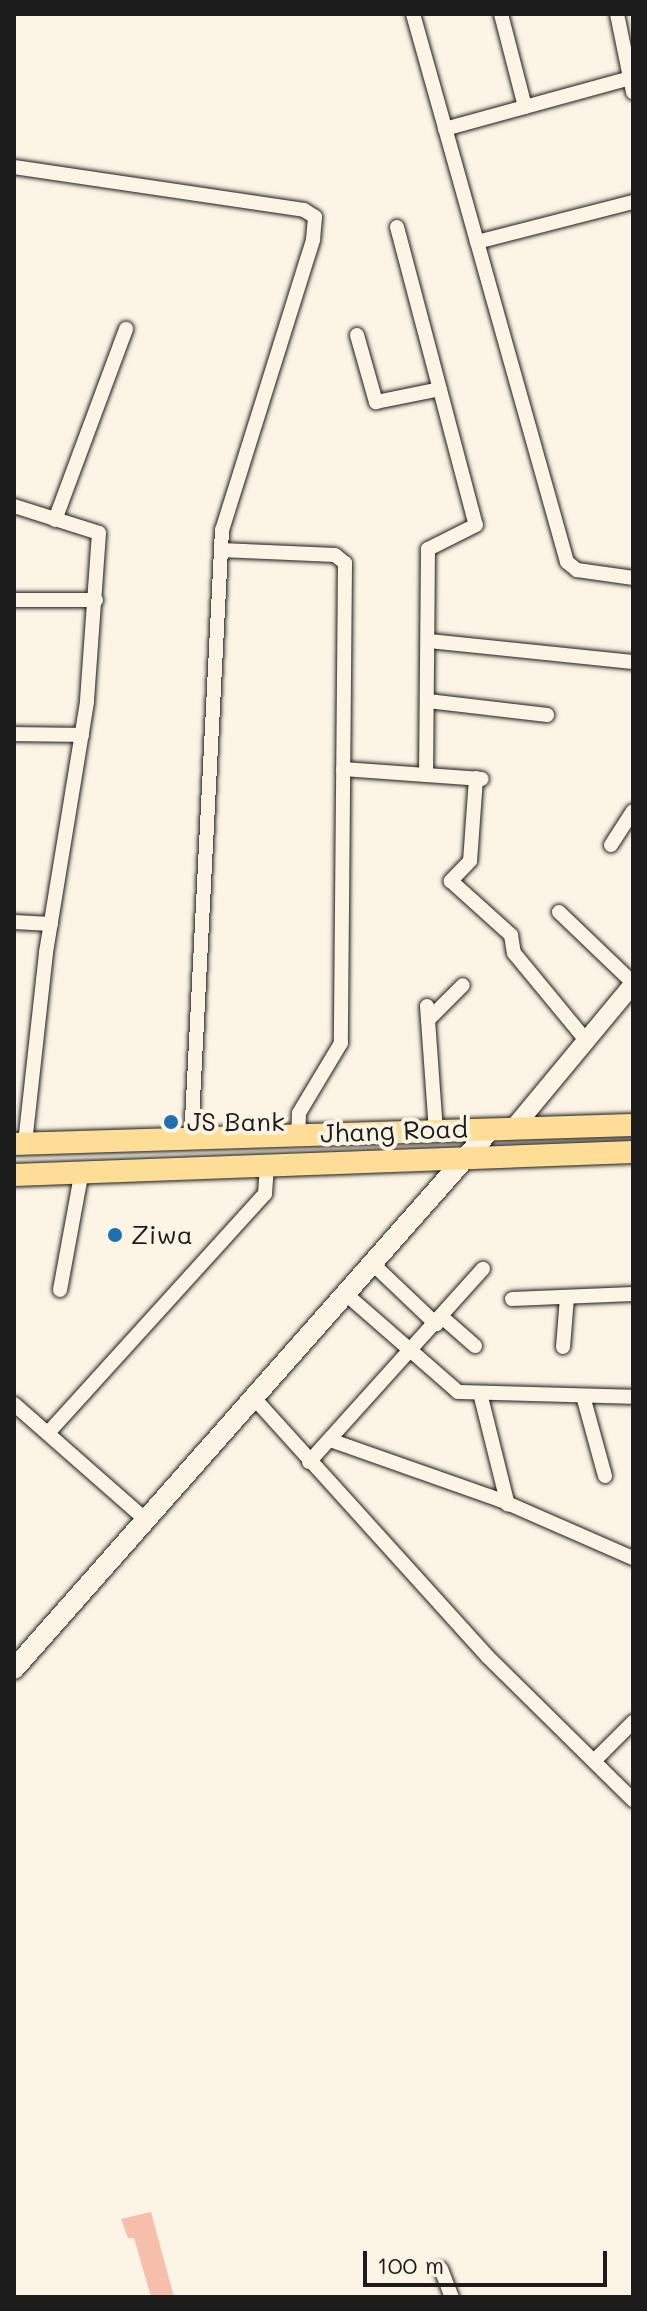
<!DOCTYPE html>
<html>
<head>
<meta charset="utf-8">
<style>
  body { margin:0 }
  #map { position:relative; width:647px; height:2311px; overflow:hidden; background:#fcf5e5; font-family:Mali,sans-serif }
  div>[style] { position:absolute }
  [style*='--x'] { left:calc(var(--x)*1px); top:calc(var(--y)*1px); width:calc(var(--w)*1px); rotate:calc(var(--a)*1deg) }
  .building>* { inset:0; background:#f6beab }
  .roads { filter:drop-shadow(0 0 2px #1c1c1c) drop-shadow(0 0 2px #1c1c1c) }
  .minor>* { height:14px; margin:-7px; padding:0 7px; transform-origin:7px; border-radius:7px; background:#fcf5e5 }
  .tertiary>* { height:18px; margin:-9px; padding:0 9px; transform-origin:9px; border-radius:9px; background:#fcf5e5 }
  .secondary>* { height:20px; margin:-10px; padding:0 10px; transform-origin:10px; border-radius:10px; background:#fcf5e5 }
  .primary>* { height:22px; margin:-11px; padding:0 11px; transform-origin:11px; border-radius:11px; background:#fede96 }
  .dots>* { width:22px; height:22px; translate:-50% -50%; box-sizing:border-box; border:4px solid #fcf5e5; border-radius:50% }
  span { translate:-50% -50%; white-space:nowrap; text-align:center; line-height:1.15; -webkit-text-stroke:8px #fcf5e5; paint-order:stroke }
  .poi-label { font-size:26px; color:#1c1c1c }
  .left { translate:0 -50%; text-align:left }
  .street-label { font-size:26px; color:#1c1c1c }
  .frame { position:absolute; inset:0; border:16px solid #1c1c1c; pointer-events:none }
  .scale { position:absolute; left:363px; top:2251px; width:244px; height:36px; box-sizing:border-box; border:4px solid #1c1c1c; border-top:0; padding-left:10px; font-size:24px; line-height:28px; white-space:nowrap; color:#1c1c1c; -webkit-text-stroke:6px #fcf5e5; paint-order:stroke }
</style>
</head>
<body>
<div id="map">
  <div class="building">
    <div style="clip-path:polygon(151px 2212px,174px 2297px,151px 2297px,134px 2238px,128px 2238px,121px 2219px)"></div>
  </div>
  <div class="roads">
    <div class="minor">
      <div style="--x:413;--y:14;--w:569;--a:74.3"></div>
      <div style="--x:567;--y:562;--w:13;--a:39"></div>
      <div style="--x:577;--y:570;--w:57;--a:8.1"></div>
      <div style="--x:501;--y:14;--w:96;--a:75.5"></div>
      <div style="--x:617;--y:14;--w:80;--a:78.4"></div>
      <div style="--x:445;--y:129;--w:192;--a:-15.4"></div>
      <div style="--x:14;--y:167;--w:293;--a:8.4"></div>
      <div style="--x:304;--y:210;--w:13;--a:32"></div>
      <div style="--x:315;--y:217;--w:23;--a:95"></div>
      <div style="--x:313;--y:240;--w:304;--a:107.4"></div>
      <div style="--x:222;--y:530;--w:610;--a:92.91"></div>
      <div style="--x:397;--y:227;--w:308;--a:75.2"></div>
      <div style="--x:476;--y:525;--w:54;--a:153.4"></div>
      <div style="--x:428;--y:549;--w:226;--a:90.5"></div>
      <div style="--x:477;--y:242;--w:161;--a:-14.4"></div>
      <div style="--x:357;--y:335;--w:70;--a:74.2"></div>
      <div style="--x:376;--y:402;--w:65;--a:-11.5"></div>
      <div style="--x:14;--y:506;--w:89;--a:17.6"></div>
      <div style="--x:99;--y:533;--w:169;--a:94.1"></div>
      <div style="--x:87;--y:702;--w:254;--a:99.3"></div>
      <div style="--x:46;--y:953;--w:192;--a:96.3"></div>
      <div style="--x:55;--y:520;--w:204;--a:-69.6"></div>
      <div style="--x:221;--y:550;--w:114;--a:2.5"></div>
      <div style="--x:335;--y:555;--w:13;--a:39"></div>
      <div style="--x:345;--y:563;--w:480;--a:90.5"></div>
      <div style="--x:341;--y:1043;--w:82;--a:121"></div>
      <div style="--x:299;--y:1113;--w:23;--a:92"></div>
      <div style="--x:14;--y:600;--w:82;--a:0"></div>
      <div style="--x:429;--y:641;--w:205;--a:5.9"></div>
      <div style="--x:428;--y:701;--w:120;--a:6.7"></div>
      <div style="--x:14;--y:734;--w:68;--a:0.8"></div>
      <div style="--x:343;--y:769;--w:139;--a:4.1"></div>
      <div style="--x:476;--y:778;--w:83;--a:94.1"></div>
      <div style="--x:470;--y:861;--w:28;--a:134"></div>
      <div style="--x:451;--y:881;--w:81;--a:42"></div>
      <div style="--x:511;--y:935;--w:18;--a:81"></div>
      <div style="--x:514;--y:953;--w:112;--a:50.5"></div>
      <div style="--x:611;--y:845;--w:40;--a:-57.1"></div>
      <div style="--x:559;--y:912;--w:103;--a:43.8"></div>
      <div style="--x:14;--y:922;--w:37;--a:3"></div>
      <div style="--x:427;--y:1006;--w:126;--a:85.9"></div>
      <div style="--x:428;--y:1020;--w:49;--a:-45"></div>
      <div style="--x:374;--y:1265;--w:86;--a:43.6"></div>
      <div style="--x:60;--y:1290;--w:122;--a:-79.6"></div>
      <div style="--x:347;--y:1295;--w:147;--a:41.1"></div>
      <div style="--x:458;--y:1392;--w:175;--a:1.6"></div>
      <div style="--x:512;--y:1299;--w:121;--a:-2.4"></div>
      <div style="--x:442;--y:1317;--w:44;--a:41.3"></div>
      <div style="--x:563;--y:1347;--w:50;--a:-85.4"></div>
      <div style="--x:480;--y:1393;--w:115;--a:76"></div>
      <div style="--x:583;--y:1396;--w:83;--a:74.6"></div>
      <div style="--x:254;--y:1398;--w:349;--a:47.9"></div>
      <div style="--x:488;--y:1657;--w:204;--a:44.6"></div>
      <div style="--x:14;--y:1404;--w:177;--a:41.3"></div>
      <div style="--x:48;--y:1433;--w:323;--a:-47.8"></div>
      <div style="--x:265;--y:1194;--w:30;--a:-86"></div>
      <div style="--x:330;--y:1440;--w:180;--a:19.4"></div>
      <div style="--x:500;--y:1500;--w:145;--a:23.6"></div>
      <div style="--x:309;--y:1462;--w:260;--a:-48"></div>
      <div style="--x:594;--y:1761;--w:55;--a:-45"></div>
      <div style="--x:441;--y:2269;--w:30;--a:69"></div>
    </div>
    <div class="tertiary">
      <div style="--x:512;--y:1130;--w:190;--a:-50.3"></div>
    </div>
    <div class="secondary">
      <div style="--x:14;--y:1669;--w:719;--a:-48.55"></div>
    </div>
    <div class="primary">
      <div style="--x:14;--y:1144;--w:619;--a:-1.76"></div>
      <div style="--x:14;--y:1175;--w:619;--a:-2.13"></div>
    </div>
  </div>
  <div class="dots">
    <div style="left:171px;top:1122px;background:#1f6fb2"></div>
    <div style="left:115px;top:1235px;background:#1f6fb2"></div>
  </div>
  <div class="poi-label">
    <span class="left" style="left:187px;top:1122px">JS Bank</span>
    <span class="left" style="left:131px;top:1235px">Ziwa</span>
  </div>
  <div class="street-label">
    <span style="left:394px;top:1131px;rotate:-2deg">Jhang Road</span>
  </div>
  <div class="frame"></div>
  <div class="scale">100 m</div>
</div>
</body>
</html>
